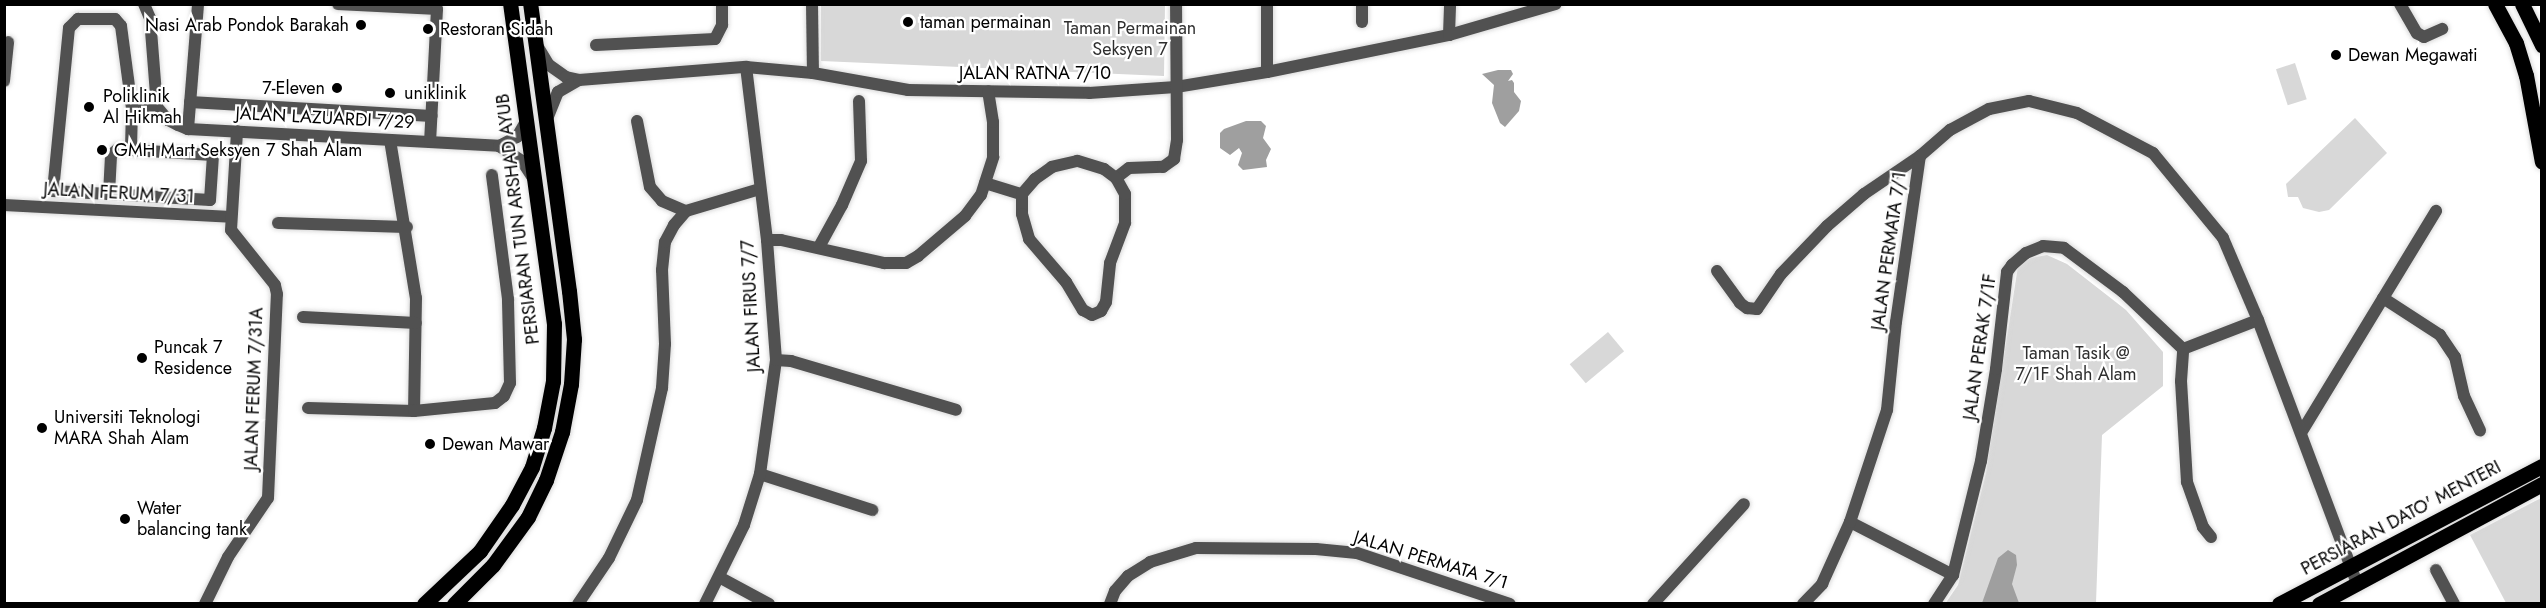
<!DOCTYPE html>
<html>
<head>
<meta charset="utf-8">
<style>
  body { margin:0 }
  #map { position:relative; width:2546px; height:608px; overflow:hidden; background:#fff; font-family:Jost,sans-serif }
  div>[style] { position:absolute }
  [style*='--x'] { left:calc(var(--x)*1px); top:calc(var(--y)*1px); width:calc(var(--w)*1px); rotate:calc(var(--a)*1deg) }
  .green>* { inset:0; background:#d8d8d8; transform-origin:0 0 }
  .water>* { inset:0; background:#9f9f9f }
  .roads { filter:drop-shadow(0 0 2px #dbdbdb) drop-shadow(0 0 2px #dbdbdb) }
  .minor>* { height:12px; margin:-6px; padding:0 6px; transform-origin:6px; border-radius:6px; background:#515151 }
  .major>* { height:15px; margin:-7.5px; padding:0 7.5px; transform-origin:7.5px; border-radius:7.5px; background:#000 }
  .dots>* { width:16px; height:16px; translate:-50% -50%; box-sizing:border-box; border:3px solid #fff; border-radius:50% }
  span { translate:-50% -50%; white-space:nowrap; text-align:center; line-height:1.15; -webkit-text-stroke:4.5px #fff; paint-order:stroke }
  .poi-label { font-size:18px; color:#000 }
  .left { translate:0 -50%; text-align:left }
  .right { translate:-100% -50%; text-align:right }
  .park-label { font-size:18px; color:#2f2f2f }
  .street-label { font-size:18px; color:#000 }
  .frame { position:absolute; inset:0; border:6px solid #000; pointer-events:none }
</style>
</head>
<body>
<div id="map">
  <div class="green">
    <div style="clip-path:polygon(821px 5px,1165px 5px,1164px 76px,821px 61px)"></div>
    <div style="left:2295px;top:63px;width:38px;height:20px;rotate:72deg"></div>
    <div style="clip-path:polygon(2355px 118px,2387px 153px,2329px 210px,2319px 212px,2303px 208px,2298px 197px,2288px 197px,2286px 184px)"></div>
    <div style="clip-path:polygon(2047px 255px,2067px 264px,2126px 310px,2163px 352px,2163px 386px,2102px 435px,2096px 603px,1945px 604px,1958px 585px,1986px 473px,2018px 266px,2031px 258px)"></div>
    <div style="left:1608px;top:332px;width:25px;height:50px;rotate:50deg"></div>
    <div style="clip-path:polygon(2541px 498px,2541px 603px,2506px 603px,2470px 535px)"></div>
  </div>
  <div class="water">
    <div style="clip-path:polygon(1498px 70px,1511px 70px,1513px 74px,1508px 81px,1512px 80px,1514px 83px,1514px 92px,1521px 101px,1519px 111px,1505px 127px,1500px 123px,1492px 103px,1494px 85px,1482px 74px)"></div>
    <div style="clip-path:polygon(1246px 121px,1261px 121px,1266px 126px,1263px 138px,1271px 149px,1266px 160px,1267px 167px,1243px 170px,1238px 165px,1242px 153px,1239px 148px,1230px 155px,1220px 148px,1220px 133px,1224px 129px)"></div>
    <div style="clip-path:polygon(2008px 550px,2016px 555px,2017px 565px,2012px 584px,2019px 603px,1982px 603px,1998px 558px)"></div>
  </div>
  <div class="roads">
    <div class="minor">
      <div style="--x:144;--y:4;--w:15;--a:67"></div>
      <div style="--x:150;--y:18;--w:89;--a:85.5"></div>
      <div style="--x:157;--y:107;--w:17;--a:50"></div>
      <div style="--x:168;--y:120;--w:11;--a:27"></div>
      <div style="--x:178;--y:125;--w:11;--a:22"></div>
      <div style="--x:188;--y:129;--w:311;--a:3.1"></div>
      <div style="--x:499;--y:146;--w:27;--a:33"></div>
      <div style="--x:522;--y:161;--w:20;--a:57"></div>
      <div style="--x:338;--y:4;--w:99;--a:2.9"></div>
      <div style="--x:437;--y:9;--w:133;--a:93"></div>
      <div style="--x:812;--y:4;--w:69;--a:89.2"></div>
      <div style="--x:1267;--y:4;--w:68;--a:90"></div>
      <div style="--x:2400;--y:4;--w:34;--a:60"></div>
      <div style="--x:2417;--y:33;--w:8;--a:30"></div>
      <div style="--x:2424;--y:37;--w:20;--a:-24"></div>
      <div style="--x:1362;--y:22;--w:18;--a:-90"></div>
      <div style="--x:1449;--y:35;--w:31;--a:-88"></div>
      <div style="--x:596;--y:45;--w:119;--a:-2.9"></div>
      <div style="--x:715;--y:39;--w:16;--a:-63"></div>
      <div style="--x:722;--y:25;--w:21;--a:-90"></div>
      <div style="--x:538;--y:47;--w:21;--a:59"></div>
      <div style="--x:549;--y:65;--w:21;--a:35"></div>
      <div style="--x:566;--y:77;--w:13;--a:13"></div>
      <div style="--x:4;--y:81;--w:39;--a:-84"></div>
      <div style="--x:190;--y:102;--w:242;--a:3.3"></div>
      <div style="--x:132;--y:108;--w:25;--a:-2"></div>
      <div style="--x:547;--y:119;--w:29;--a:-68"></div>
      <div style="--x:558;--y:92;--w:24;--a:-30"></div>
      <div style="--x:579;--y:80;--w:168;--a:-4.5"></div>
      <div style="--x:746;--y:67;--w:67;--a:5.1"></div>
      <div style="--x:813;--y:73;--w:97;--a:10.1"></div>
      <div style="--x:908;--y:90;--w:181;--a:0.9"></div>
      <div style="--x:1089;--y:93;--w:87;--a:-3.9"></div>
      <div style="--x:1176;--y:87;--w:92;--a:-9.4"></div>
      <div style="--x:1267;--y:72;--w:186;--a:-11.5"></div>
      <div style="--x:1449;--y:35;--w:111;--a:-16.2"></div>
      <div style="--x:637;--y:121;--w:67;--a:78.9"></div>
      <div style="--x:650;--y:187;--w:18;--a:49"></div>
      <div style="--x:662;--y:201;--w:26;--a:23"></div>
      <div style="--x:686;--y:211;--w:77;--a:-16.6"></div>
      <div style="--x:188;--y:129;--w:125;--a:-85.4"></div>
      <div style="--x:390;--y:140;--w:160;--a:80.7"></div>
      <div style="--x:416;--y:298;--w:113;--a:91"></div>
      <div style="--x:499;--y:146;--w:20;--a:-27"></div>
      <div style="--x:517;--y:137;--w:20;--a:-60"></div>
      <div style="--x:1116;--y:178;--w:16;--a:-38"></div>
      <div style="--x:1129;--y:168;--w:34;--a:-2"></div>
      <div style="--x:1163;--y:167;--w:14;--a:-36"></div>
      <div style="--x:1174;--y:159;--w:19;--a:-81"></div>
      <div style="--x:1177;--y:140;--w:136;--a:-90.4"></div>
      <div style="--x:985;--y:183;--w:39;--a:17"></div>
      <div style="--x:1022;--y:194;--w:20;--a:90"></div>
      <div style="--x:1022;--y:214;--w:26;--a:74"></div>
      <div style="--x:1029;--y:239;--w:57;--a:49.3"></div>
      <div style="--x:1066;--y:282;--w:33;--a:59"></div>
      <div style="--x:1083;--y:310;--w:10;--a:29"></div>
      <div style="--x:1092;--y:315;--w:10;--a:-24"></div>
      <div style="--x:1101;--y:311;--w:10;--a:-61"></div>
      <div style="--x:1106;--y:302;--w:39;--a:-84"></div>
      <div style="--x:1110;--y:263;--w:43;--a:-69.4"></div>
      <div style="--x:1125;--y:223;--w:29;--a:-90"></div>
      <div style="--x:1125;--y:194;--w:18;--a:-119"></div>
      <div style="--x:1116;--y:178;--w:15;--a:-143"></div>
      <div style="--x:1104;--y:169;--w:28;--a:-163"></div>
      <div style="--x:1077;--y:161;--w:26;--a:167"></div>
      <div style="--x:1052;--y:167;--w:21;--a:145"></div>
      <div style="--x:1035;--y:179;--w:20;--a:131"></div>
      <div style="--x:109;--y:194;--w:39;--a:-87"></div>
      <div style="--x:111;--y:155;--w:9;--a:-41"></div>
      <div style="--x:118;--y:149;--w:13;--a:4"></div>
      <div style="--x:131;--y:150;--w:82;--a:3.5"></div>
      <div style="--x:213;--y:155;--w:45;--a:93.8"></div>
      <div style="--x:210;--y:200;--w:101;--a:-176.6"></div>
      <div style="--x:109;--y:194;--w:56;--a:-176.9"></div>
      <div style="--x:53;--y:191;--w:164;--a:-84.4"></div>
      <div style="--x:69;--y:28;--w:13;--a:-45"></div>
      <div style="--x:78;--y:19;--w:37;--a:0"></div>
      <div style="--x:115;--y:19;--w:9;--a:49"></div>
      <div style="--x:121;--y:26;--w:83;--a:82.4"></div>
      <div style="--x:132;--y:108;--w:42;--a:91.4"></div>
      <div style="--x:4;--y:205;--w:227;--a:3"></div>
      <div style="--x:278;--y:223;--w:129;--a:1.8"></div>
      <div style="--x:767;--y:240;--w:14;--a:0"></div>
      <div style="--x:781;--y:240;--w:106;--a:12.6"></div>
      <div style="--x:884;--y:263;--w:22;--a:0"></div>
      <div style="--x:906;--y:263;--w:14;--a:-30"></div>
      <div style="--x:918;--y:256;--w:62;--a:-40.4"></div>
      <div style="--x:965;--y:216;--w:26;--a:-53"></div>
      <div style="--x:981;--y:195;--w:40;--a:-72"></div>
      <div style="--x:993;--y:157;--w:35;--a:-90"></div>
      <div style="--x:993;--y:122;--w:31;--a:-99"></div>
      <div style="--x:819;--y:247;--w:48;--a:-61.3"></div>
      <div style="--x:842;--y:205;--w:48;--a:-66.6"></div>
      <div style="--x:861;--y:161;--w:60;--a:-91.9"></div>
      <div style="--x:1717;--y:271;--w:39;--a:54"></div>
      <div style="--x:1740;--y:303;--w:9;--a:36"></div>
      <div style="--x:1747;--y:308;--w:10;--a:6"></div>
      <div style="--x:1757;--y:309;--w:42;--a:-55.6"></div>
      <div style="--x:1781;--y:274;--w:66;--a:-46.2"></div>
      <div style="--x:1827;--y:226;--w:49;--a:-40.9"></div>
      <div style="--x:1864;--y:194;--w:68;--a:-34.2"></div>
      <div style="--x:2383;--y:298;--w:68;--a:33"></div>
      <div style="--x:2440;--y:335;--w:27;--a:56"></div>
      <div style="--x:2455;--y:357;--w:40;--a:77"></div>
      <div style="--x:2464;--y:396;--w:38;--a:65"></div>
      <div style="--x:303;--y:317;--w:113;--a:3"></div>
      <div style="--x:776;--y:360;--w:15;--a:4"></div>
      <div style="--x:791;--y:361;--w:172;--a:16.5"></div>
      <div style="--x:308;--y:408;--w:106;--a:1.6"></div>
      <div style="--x:414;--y:411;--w:81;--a:-5.6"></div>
      <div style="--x:495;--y:403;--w:11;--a:-38"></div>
      <div style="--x:504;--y:396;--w:14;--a:-65"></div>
      <div style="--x:510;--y:383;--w:84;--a:-91.4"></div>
      <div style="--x:508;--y:299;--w:125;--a:-97.4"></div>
      <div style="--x:2301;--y:433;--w:260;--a:-58.7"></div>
      <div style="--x:760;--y:474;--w:118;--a:17.8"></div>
      <div style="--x:1850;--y:522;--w:116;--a:27.2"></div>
      <div style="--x:2211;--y:537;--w:13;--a:-129"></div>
      <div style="--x:2203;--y:527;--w:48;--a:-109.6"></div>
      <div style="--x:2187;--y:482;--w:101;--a:-93.4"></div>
      <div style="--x:2181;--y:381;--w:32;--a:-86"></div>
      <div style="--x:2183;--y:349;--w:80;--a:-21.1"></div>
      <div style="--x:2436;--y:570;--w:38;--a:62"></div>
      <div style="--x:719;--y:577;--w:57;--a:28.4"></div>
      <div style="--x:205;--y:604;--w:52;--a:-63.9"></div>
      <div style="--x:228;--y:557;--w:71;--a:-55.9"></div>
      <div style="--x:268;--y:498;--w:204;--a:-87.5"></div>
      <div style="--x:277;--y:294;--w:9;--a:-103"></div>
      <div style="--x:275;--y:285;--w:70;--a:-128.7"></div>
      <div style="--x:231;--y:230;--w:99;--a:-86.5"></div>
      <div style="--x:578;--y:604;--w:55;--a:-56"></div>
      <div style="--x:609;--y:558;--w:64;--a:-64.2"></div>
      <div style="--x:637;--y:500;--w:115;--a:-77.4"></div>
      <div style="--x:662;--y:388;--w:44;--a:-86.1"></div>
      <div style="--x:665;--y:344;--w:74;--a:-92.3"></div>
      <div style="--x:662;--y:270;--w:28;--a:-84"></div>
      <div style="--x:665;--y:242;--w:19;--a:-62"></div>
      <div style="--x:674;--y:225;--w:18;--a:-49"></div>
      <div style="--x:705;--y:604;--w:88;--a:-63.7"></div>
      <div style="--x:744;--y:525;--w:53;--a:-72.6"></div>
      <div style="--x:760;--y:474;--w:115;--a:-82"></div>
      <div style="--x:776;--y:360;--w:120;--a:-94.3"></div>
      <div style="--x:767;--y:240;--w:174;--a:-96.9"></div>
      <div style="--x:1110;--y:604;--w:14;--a:-69"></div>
      <div style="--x:1115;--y:591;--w:20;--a:-49"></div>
      <div style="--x:1128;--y:576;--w:26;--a:-32"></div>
      <div style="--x:1150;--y:562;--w:48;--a:-16.9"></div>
      <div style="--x:1196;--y:548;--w:120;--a:0.5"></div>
      <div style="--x:1316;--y:549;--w:41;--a:5.6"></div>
      <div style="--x:1357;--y:553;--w:161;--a:18.4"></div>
      <div style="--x:1653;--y:604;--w:135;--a:-47.7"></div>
      <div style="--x:1803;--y:604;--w:28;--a:-46"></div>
      <div style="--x:1822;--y:584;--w:68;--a:-65.7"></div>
      <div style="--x:1850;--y:522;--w:118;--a:-71.7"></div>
      <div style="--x:1887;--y:410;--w:88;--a:-84.2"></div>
      <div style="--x:1896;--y:322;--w:168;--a:-81.8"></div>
      <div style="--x:1920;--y:156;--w:40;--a:-41"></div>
      <div style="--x:1950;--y:130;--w:44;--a:-28.3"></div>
      <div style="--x:1989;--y:109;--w:41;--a:-11.3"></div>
      <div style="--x:2029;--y:101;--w:49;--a:14"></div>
      <div style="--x:2077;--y:113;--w:86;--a:27.8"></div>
      <div style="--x:2153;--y:153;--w:110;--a:50.5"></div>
      <div style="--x:2223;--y:238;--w:89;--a:66.9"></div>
      <div style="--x:2258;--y:320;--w:282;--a:69.4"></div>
      <div style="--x:1934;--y:604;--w:35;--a:-57"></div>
      <div style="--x:1953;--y:575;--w:117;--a:-76.2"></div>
      <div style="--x:1981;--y:461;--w:93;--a:-80.7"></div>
      <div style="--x:1996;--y:369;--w:98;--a:-83.5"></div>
      <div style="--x:2007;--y:272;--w:9;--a:-54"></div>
      <div style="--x:2012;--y:265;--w:18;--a:-41"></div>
      <div style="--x:2026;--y:253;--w:18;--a:-22"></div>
      <div style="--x:2043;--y:246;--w:21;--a:5"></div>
      <div style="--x:2064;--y:248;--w:74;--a:36.7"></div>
      <div style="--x:2123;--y:292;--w:83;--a:43.5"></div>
    </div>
    <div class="major">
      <div style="--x:2495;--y:4;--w:44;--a:61.7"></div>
      <div style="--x:2516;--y:43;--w:34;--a:73"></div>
      <div style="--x:2526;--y:75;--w:88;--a:79.6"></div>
      <div style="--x:2522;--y:4;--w:46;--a:64"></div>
      <div style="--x:424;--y:604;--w:77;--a:-43.4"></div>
      <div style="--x:480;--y:551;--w:56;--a:-55.2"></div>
      <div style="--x:512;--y:505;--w:43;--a:-62.2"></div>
      <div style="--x:532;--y:467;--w:41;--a:-72.9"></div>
      <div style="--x:544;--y:428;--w:48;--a:-79.2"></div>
      <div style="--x:553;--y:381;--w:57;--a:-89"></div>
      <div style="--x:554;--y:324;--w:323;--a:-97.8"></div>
      <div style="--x:454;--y:604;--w:55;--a:-45"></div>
      <div style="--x:493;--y:565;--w:59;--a:-53.9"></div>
      <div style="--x:528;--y:517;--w:41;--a:-64.1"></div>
      <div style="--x:546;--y:480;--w:51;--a:-71.6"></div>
      <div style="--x:562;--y:432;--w:49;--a:-79.4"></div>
      <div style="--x:571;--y:384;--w:45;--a:-86.2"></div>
      <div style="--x:574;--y:339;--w:48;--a:-95.9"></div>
      <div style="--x:569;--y:291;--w:290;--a:-97.7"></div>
      <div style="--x:2279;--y:604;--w:297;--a:-27.7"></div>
      <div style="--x:2319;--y:604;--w:253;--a:-28.3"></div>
    </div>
  </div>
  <div class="dots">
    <div style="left:908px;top:22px;background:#000"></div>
    <div style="left:361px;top:25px;background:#000"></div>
    <div style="left:428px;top:29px;background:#000"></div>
    <div style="left:2336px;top:55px;background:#000"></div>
    <div style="left:337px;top:88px;background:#000"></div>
    <div style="left:390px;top:93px;background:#000"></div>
    <div style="left:89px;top:107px;background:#000"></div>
    <div style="left:102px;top:150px;background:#000"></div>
    <div style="left:142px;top:358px;background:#000"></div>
    <div style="left:42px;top:428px;background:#000"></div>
    <div style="left:430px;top:444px;background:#000"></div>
    <div style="left:125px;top:519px;background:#000"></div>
  </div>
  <div class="poi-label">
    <span class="left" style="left:920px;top:22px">taman permainan</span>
    <span class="right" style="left:349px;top:25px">Nasi Arab Pondok Barakah</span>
    <span class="left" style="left:440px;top:29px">Restoran Sidah</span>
    <span class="left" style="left:2348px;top:55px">Dewan Megawati</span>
    <span class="right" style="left:325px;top:88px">7-Eleven</span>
    <span class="left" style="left:404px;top:93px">uniklinik</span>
    <span class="left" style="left:103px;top:107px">Poliklinik<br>Al Hikmah</span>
    <span class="left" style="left:114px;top:150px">GMH Mart Seksyen 7 Shah Alam</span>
    <span class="left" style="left:154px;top:358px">Puncak 7<br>Residence</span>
    <span class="left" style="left:54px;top:428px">Universiti Teknologi<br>MARA Shah Alam</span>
    <span class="left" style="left:442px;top:444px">Dewan Mawar</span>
    <span class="left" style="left:137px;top:519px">Water<br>balancing tank</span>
  </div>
  <div class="park-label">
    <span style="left:1130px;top:39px">Taman Permainan<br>Seksyen 7</span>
    <span style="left:2076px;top:364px">Taman Tasik @<br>7/1F Shah Alam</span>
  </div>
  <div class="street-label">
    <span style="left:1035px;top:73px">JALAN RATNA 7/10</span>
    <span style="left:325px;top:118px;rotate:3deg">JALAN LAZUARDI 7/29</span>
    <span style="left:119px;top:193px;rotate:3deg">JALAN FERUM 7/31</span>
    <span style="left:518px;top:219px;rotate:-97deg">PERSIARAN TUN ARSHAD AYUB</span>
    <span style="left:1889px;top:251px;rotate:-82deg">JALAN PERMATA 7/1</span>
    <span style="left:751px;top:306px;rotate:-93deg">JALAN FIRUS 7/7</span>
    <span style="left:1980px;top:347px;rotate:-82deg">JALAN PERAK 7/1F</span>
    <span style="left:254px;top:389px;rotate:-88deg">JALAN FERUM 7/31A</span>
    <span style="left:2401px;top:518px;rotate:-28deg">PERSIARAN DATO' MENTERI</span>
    <span style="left:1431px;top:560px;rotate:17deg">JALAN PERMATA 7/1</span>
  </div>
  <div class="frame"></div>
</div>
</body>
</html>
